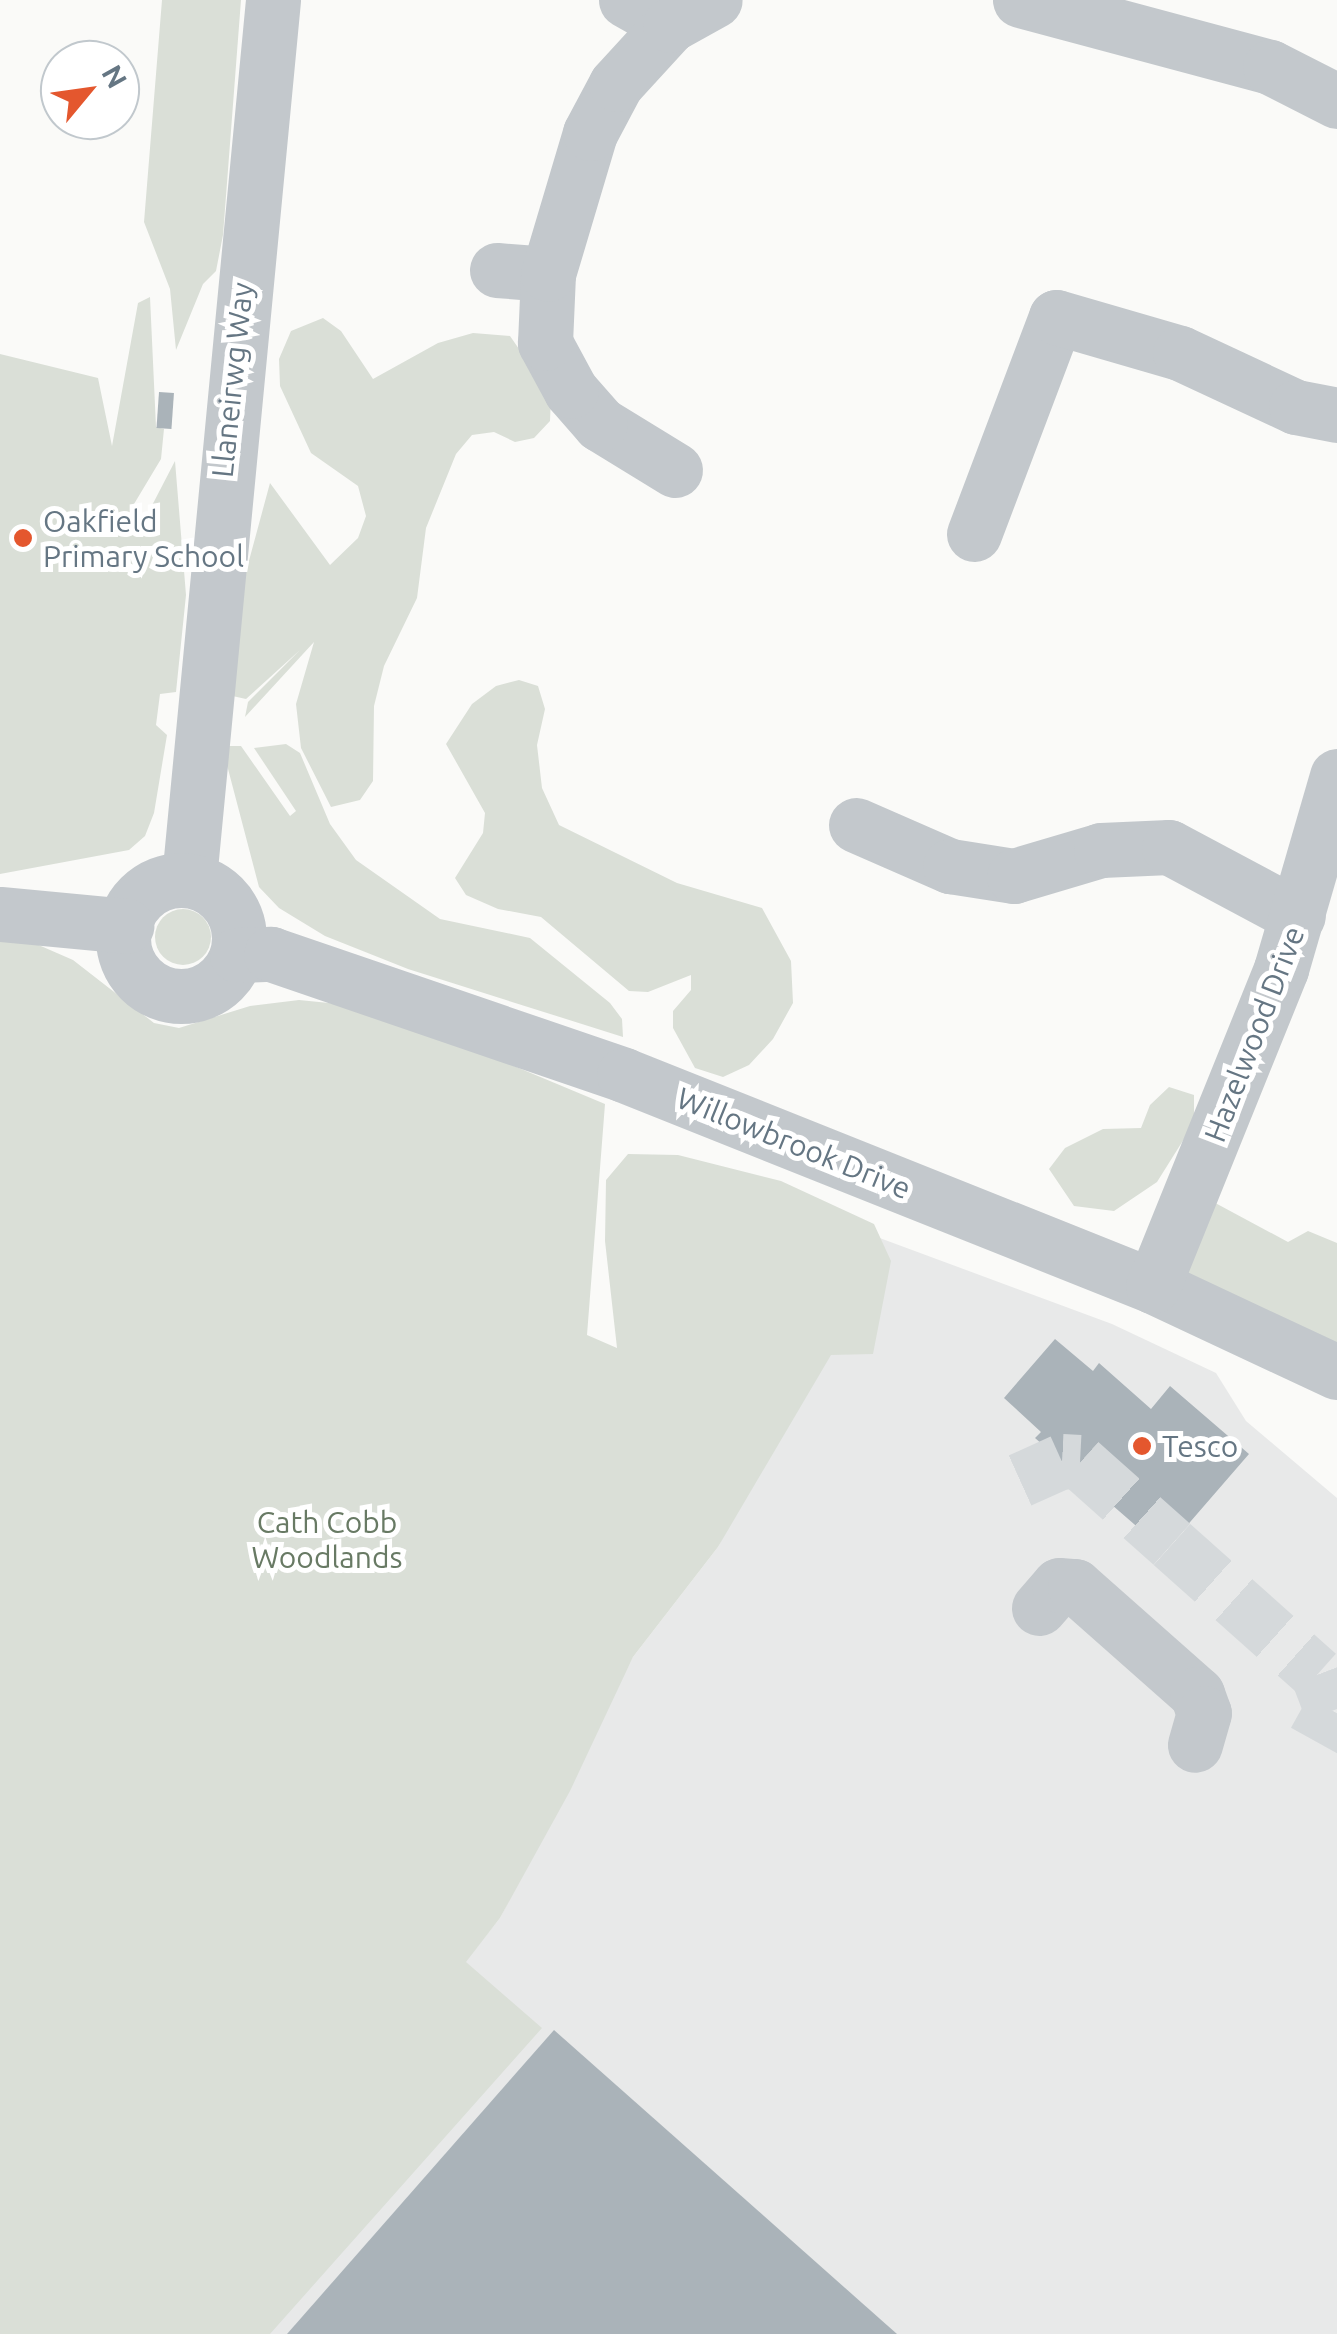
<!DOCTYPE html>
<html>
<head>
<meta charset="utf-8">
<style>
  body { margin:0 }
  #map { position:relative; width:1337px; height:2334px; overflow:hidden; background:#fafaf8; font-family:Ubuntu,sans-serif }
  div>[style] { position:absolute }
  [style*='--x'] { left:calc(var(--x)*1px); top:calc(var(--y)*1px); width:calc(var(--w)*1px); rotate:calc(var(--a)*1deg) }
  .built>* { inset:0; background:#e8e9e9 }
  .green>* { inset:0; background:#dadfd7 }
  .round { border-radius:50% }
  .building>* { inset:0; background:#aab3b9; transform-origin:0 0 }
  .minor-tunnel>* { height:55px; margin-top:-27.5px; transform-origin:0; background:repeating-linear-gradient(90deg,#d5d9db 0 55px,transparent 0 83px) }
  .minor>* { height:55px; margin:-27.5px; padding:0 27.5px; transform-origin:27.5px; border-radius:27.5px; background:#c3c8cc }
  .minor>.ring { margin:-27.5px; padding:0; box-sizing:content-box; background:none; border:55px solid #c3c8cc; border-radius:50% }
  .dots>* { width:28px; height:28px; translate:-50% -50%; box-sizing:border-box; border:5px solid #fff; border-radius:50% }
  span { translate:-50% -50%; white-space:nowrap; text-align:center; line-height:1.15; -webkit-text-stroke:10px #fff; paint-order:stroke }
  .street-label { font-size:30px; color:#657683 }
  .poi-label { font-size:30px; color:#657683 }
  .left { translate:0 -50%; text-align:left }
  .park-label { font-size:30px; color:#687a64 }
  .north { position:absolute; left:40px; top:40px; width:100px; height:100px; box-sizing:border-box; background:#fff; border:2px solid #c1c8cd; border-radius:50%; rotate:61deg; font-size:28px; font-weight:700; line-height:40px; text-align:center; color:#657683 }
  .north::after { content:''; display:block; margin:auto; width:35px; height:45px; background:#e4572e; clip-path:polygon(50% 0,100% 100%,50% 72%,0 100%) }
</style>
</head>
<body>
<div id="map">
  <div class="built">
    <div style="clip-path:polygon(877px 1237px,1112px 1324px,1216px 1373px,1246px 1421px,1337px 1498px,1337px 2334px,230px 2334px,465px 1962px,500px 1918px,633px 1657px,718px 1547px)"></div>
  </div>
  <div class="green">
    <div style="clip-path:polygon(162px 0,241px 0,223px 235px,216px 271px,203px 284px,176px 350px,170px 289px,144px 222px)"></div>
    <div style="clip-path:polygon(150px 297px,156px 427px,164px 429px,161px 459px,134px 504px,146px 517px,175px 461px,186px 595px,176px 692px,160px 694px,156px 725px,167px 735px,154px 813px,145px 836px,129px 850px,0 874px,0 354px,98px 378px,112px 446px,138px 303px)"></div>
    <div style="clip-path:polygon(323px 318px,341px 331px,373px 379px,438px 343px,473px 333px,510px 336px,551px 395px,550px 421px,534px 438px,515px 442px,494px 432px,472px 435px,456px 454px,426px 528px,417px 598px,384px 666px,374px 706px,373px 781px,360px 800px,331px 807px,301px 748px,296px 704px,314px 642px,245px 717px,248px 702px,300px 650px,246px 699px,228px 695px,240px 594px,270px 483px,330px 565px,358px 538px,366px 516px,358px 486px,311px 453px,280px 386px,279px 359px,291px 331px)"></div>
    <div style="clip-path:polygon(519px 680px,538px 686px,545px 709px,537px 745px,542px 788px,559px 825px,677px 883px,762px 908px,791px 961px,793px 1003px,773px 1039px,749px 1065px,723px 1077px,695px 1068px,673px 1028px,673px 1011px,691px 990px,691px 975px,648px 992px,629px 991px,541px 917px,498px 909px,466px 895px,455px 878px,483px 833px,485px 813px,446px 744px,472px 704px,496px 686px)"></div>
    <div style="clip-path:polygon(286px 744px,300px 753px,330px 824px,356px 860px,440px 919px,530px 938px,610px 1003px,622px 1019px,623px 1037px,408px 969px,325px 936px,279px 908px,259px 887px,222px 746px,241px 746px,290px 816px,296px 811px,254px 748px)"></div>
    <div class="round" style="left:155px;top:909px;width:56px;height:56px"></div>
    <div style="clip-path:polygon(0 937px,34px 943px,73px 960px,154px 1023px,179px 1028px,250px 1006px,299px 1000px,349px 1005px,401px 1019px,605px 1104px,587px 1335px,617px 1348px,605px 1241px,606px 1180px,628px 1154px,678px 1155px,781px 1181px,874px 1224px,891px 1261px,873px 1354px,831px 1355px,718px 1547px,633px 1657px,570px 1791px,500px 1918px,466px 1962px,542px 2028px,270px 2334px,0 2334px)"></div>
    <div style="clip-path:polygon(1169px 1087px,1194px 1095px,1194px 1123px,1157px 1182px,1114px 1211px,1074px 1206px,1049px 1169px,1065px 1148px,1103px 1129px,1141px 1128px,1150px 1105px)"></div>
    <div style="clip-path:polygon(1193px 1191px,1288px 1242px,1308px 1231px,1337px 1243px,1337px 1372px,1153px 1286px)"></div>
  </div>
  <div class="building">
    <div style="left:159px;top:392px;width:15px;height:36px;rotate:4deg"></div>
    <div style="clip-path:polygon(1055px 1339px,1093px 1371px,1099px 1363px,1151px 1409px,1170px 1386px,1249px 1454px,1165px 1551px,1035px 1438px,1041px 1432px,1004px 1398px)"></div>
    <div style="clip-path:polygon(554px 2030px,897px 2334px,287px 2334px)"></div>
  </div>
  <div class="minor-tunnel">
    <div style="--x:1020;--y:1480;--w:46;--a:-24.3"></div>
    <div style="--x:1062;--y:1461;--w:18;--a:3"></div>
    <div style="--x:1080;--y:1462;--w:123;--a:41.7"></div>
    <div style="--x:1172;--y:1544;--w:195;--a:41.7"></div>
    <div style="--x:1318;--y:1674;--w:39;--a:69"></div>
    <div style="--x:1332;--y:1710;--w:35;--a:119"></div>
  </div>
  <div class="minor">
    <div style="--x:626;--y:0;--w:51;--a:29.6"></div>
    <div style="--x:1020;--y:0;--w:259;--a:15"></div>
    <div style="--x:1270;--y:67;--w:75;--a:26.9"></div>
    <div style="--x:497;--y:270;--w:51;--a:4.5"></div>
    <div style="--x:675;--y:470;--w:88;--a:-148.5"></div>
    <div style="--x:600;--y:424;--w:44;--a:-131.3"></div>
    <div style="--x:571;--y:391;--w:55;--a:-118.4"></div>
    <div style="--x:545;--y:343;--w:69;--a:-87.5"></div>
    <div style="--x:548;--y:274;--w:147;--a:-73.4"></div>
    <div style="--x:590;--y:133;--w:55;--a:-62"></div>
    <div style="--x:616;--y:84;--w:80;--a:-47.5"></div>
    <div style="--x:670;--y:25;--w:51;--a:-29.1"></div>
    <div style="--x:974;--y:534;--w:232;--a:-69.3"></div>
    <div style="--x:1056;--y:317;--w:129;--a:16.2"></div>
    <div style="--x:1180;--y:353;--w:128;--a:25"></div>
    <div style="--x:1296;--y:407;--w:42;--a:11"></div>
    <div style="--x:856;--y:825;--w:103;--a:23.6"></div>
    <div style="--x:950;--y:866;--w:65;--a:8.9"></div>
    <div style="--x:1014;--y:876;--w:91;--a:-16.6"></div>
    <div style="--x:1101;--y:850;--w:68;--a:-2.5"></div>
    <div style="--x:1169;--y:847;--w:146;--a:28.1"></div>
    <div style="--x:189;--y:879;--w:883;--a:-84.54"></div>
    <div class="ring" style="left:123px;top:880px;width:61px;height:61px"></div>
    <div style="--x:0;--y:914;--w:127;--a:5.4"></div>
    <div style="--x:237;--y:955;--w:34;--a:-2"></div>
    <div style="--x:271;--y:954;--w:373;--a:18.9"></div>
    <div style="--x:624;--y:1075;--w:570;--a:21.75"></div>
    <div style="--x:1153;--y:1286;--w:203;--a:25.1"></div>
    <div style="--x:1153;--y:1286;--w:342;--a:-68"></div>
    <div style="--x:1281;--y:969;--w:201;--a:-73.8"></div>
    <div style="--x:1039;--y:1608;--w:30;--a:-49"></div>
    <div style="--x:1059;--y:1585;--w:16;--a:4"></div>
    <div style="--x:1075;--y:1586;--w:163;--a:41.5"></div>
    <div style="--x:1197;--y:1694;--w:20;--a:70"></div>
    <div style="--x:1204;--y:1713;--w:33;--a:106"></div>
  </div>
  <div class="dots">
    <div style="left:23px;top:538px;background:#e4572e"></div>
    <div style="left:1142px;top:1446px;background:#e4572e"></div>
  </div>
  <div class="street-label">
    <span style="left:232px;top:380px;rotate:-84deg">Llaneirwg Way</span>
    <span style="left:1254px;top:1034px;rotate:-69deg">Hazelwood Drive</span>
    <span style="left:794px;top:1143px;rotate:22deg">Willowbrook Drive</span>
  </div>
  <div class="poi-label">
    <span class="left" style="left:43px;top:538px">Oakfield<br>Primary School</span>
    <span class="left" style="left:1162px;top:1446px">Tesco</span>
  </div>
  <div class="park-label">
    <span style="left:327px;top:1539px">Cath Cobb<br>Woodlands</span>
  </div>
  <div class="north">N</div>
</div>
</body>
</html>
